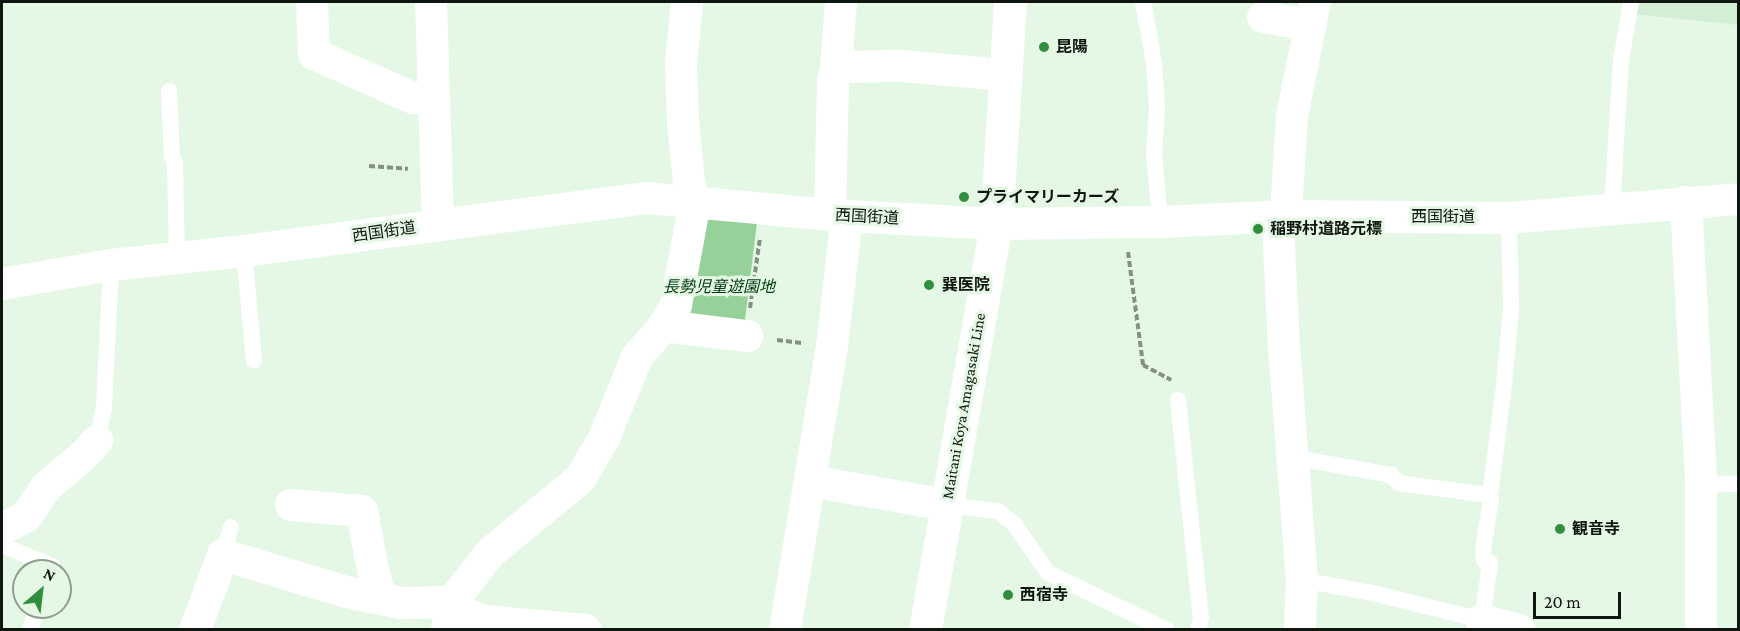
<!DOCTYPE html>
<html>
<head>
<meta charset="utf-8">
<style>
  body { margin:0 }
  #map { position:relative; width:1740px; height:631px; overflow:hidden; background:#e4f8e5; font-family:"Crimson Pro","Noto Sans JP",serif }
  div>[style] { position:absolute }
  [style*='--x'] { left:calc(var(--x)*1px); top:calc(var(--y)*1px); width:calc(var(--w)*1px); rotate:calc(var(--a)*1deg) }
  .built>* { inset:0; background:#d4eed5 }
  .green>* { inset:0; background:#96d199 }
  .path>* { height:4px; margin-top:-2px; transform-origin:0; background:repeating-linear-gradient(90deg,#839183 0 6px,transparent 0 9px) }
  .service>* { height:16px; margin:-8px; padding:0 8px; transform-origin:8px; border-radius:8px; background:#fff }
  .minor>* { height:32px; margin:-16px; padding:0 16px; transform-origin:16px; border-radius:16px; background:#fff }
  .secondary>* { height:33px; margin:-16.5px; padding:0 16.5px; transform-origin:16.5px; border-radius:16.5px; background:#fff }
  .dots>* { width:16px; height:16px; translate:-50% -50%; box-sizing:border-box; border:3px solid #e4f8e5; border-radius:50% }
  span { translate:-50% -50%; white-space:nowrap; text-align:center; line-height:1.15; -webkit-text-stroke:6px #e4f8e5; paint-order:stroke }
  .poi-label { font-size:16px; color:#0f160f; font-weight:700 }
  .left { translate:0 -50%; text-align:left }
  .street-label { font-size:16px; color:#0f160f }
  .park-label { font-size:16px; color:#00390c; font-style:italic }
  .frame { position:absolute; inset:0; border:3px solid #0f160f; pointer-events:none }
  .north { position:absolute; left:12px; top:559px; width:60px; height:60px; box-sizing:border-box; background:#e4f8e5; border:2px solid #8f9e8f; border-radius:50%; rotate:28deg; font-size:16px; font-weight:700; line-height:24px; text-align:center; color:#0f160f }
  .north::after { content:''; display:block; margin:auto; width:21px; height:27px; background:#328e3f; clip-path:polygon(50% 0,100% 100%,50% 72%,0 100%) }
  .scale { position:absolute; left:1533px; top:592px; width:88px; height:27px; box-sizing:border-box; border:3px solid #0f160f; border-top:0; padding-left:8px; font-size:18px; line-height:21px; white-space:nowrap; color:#0f160f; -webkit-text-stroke:4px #e4f8e5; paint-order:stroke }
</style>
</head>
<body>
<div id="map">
  <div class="built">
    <div style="clip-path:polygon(1637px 2px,1738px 2px,1738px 25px,1634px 14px)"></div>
  </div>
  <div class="green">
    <div style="clip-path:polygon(758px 214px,744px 328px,677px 319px,700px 220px)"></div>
  </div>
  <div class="path">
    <div style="--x:369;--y:166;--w:39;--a:4"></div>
    <div style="--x:1128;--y:252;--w:114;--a:82.4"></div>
    <div style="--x:1143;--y:365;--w:32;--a:28"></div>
    <div style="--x:750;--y:308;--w:71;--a:-81.9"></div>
    <div style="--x:777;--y:340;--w:25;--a:7"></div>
  </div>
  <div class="service">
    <div style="--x:1143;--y:2;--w:62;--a:79.8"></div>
    <div style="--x:1154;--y:63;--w:45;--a:86.2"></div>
    <div style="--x:1157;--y:108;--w:45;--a:93.8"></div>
    <div style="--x:1154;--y:153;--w:69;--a:85"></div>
    <div style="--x:169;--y:91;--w:66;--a:87.4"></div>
    <div style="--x:172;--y:157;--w:7;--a:63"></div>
    <div style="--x:175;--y:163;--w:96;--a:88.8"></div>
    <div style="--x:1612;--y:210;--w:150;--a:-86.6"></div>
    <div style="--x:1621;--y:60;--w:59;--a:-80.2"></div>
    <div style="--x:244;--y:251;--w:110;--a:84.8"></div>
    <div style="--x:1178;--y:400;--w:219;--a:84"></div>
    <div style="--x:1201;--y:618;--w:12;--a:104"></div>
    <div style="--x:97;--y:441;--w:34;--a:-78"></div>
    <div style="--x:104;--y:408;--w:143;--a:-87.2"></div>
    <div style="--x:1292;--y:457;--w:101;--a:10.3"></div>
    <div style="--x:1391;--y:475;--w:11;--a:45"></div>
    <div style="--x:1399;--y:483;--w:90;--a:7.7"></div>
    <div style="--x:1701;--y:485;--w:37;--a:-2"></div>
    <div style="--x:947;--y:505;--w:51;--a:6.7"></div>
    <div style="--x:998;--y:511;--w:22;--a:39"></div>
    <div style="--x:1015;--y:525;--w:58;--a:55.5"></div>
    <div style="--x:1048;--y:573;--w:132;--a:25.6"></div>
    <div style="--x:2;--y:545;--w:54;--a:22.8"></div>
    <div style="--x:52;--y:566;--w:5;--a:112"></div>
    <div style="--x:223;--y:555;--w:29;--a:-74"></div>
    <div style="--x:1302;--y:580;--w:76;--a:10.6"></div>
    <div style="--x:1377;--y:594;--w:108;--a:13.9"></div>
    <div style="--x:1482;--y:620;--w:58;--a:-82"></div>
    <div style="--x:1490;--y:563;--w:7;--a:-153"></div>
    <div style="--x:1484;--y:560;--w:10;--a:-96"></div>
    <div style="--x:1483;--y:550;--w:52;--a:-81.1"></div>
    <div style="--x:1491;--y:499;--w:5;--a:-127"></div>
    <div style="--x:1488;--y:495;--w:8;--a:-67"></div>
    <div style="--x:1491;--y:488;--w:104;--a:-82.8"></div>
    <div style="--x:1504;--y:385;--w:76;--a:-84.7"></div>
    <div style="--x:1511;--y:309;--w:91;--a:-91.3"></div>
    <div style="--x:30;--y:630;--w:24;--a:-73"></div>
  </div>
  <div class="minor">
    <div style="--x:312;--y:2;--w:52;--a:87.8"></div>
    <div style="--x:314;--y:54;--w:108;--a:24"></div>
    <div style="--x:413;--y:98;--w:21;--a:-8"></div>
    <div style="--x:431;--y:2;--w:223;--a:88.2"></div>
    <div style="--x:1263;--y:17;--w:47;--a:9.9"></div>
    <div style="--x:836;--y:67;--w:66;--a:-0.9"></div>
    <div style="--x:902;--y:66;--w:103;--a:5"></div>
    <div style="--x:1686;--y:202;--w:281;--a:86.9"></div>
    <div style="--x:1701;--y:483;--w:147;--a:90"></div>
    <div style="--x:830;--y:215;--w:134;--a:-88.7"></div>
    <div style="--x:833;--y:81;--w:14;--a:-78"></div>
    <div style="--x:836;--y:67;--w:65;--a:-85.6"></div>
    <div style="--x:2;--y:284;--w:111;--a:-9.9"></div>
    <div style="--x:111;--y:265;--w:134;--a:-6"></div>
    <div style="--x:244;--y:251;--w:407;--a:-7.5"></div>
    <div style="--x:648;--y:198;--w:183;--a:5.3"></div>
    <div style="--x:830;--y:215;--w:166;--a:3.1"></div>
    <div style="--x:996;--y:224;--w:164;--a:-0.7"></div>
    <div style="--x:1160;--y:222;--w:126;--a:-2.7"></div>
    <div style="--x:1286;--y:216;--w:223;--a:0.5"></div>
    <div style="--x:1509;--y:218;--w:230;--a:-4.7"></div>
    <div style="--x:664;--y:326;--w:84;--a:6.9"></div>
    <div style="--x:810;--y:481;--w:139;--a:9.9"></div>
    <div style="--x:291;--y:505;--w:71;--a:4.8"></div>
    <div style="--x:362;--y:511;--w:65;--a:79.4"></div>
    <div style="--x:374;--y:575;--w:25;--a:74"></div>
    <div style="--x:2;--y:529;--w:27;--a:-27"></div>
    <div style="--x:26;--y:517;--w:36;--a:-56"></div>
    <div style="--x:46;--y:487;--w:48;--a:-40"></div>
    <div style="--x:83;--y:456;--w:21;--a:-47"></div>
    <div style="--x:1482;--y:620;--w:39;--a:15"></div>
    <div style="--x:195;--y:630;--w:80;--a:-69.5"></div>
    <div style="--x:223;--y:555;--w:128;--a:16.7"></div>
    <div style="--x:346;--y:592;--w:56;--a:11.3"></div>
    <div style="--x:401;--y:603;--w:51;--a:-1.1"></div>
    <div style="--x:452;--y:602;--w:16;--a:43"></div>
    <div style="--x:464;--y:613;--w:22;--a:21"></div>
    <div style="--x:485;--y:621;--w:101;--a:5.1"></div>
    <div style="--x:447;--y:630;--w:28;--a:-80"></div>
    <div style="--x:452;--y:602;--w:62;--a:-52.2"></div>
    <div style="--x:490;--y:553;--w:117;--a:-39.4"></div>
    <div style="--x:580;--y:479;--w:48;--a:-59.7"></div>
    <div style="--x:604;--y:438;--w:87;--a:-67.8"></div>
    <div style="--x:637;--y:357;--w:41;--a:-48.9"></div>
    <div style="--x:664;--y:326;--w:24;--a:-60"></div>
    <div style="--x:676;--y:305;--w:105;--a:-79.5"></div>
    <div style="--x:695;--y:202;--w:21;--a:-107"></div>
    <div style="--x:689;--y:182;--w:61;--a:-95.6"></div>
    <div style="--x:683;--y:121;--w:57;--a:-92"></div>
    <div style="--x:681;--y:64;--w:62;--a:-84.5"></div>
    <div style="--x:785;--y:630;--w:288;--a:-80.6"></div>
    <div style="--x:832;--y:346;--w:131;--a:-83.4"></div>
    <div style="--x:1300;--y:630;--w:50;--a:-87.7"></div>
    <div style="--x:1302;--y:580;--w:233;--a:-94.4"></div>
    <div style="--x:1284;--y:348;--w:124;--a:-92.8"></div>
    <div style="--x:1278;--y:224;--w:11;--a:-45"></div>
    <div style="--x:1286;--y:216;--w:100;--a:-86.6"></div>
    <div style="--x:1292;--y:116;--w:116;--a:-78.6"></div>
  </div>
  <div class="secondary">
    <div style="--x:925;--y:630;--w:412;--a:-80.1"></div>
    <div style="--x:996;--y:224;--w:222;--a:-86.4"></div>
  </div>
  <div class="dots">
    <div style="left:1044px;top:47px;background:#328e3f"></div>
    <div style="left:964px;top:197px;background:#328e3f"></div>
    <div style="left:1258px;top:229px;background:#328e3f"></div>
    <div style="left:929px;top:285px;background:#328e3f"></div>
    <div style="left:1560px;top:529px;background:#328e3f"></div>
    <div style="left:1008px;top:595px;background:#328e3f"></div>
  </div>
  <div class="poi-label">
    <span class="left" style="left:1056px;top:47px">昆陽</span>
    <span class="left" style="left:976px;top:197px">プライマリーカーズ</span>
    <span class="left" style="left:1270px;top:229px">稲野村道路元標</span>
    <span class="left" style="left:942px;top:285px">巽医院</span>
    <span class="left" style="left:1572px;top:529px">観音寺</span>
    <span class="left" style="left:1020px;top:595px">西宿寺</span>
  </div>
  <div class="street-label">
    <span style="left:867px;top:217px;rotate:3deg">西国街道</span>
    <span style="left:1443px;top:217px">西国街道</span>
    <span style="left:384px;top:232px;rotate:-8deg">西国街道</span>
    <span style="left:964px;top:406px;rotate:-80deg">Maitani Koya Amagasaki Line</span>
  </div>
  <div class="park-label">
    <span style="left:719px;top:287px">長勢児童遊園地</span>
  </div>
  <div class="frame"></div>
  <div class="north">N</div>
  <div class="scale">20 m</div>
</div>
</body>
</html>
